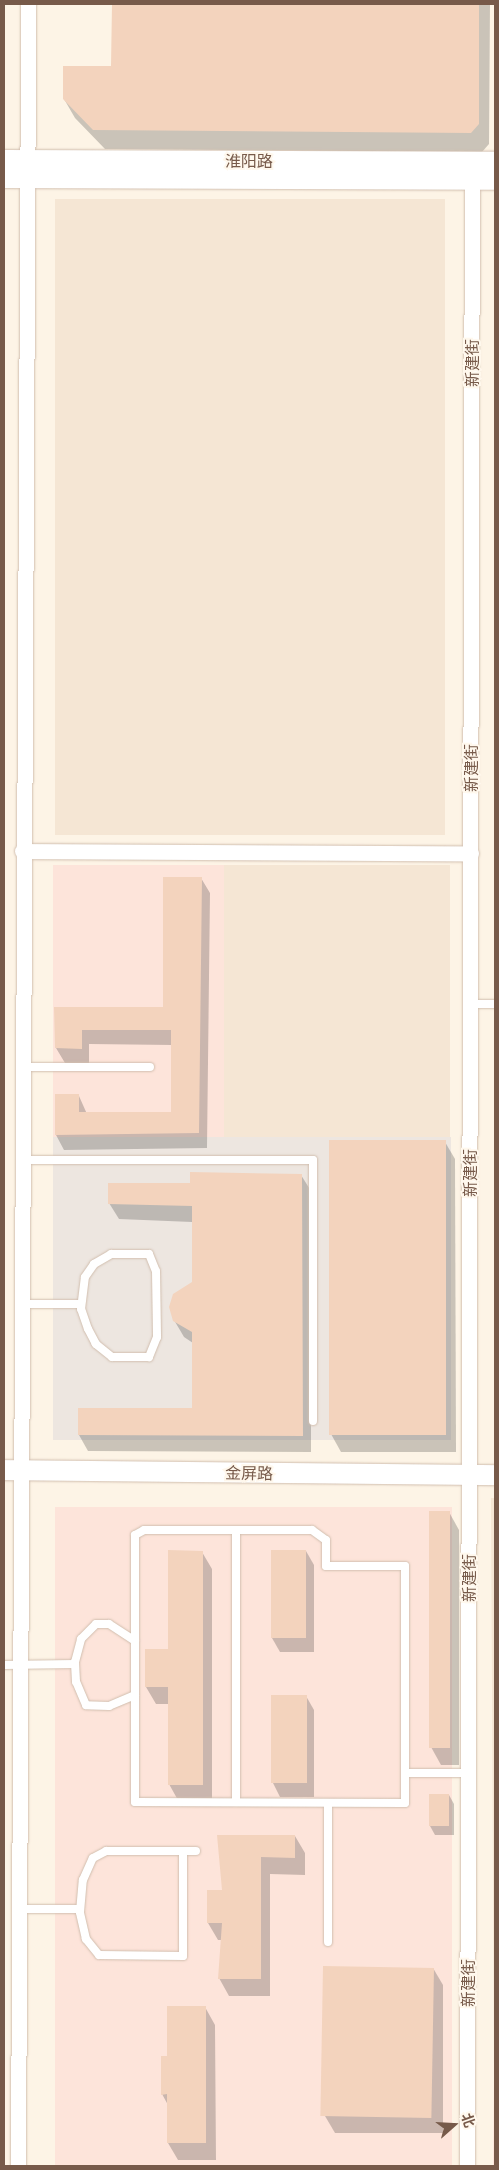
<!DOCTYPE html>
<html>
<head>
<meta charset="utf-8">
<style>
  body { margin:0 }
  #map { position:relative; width:499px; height:2170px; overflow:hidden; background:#fdf4e6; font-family:Barlow,"Noto Sans SC",sans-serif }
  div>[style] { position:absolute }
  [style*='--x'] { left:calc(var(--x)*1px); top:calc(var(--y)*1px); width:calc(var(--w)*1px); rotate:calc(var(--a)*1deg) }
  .residential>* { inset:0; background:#f5e6d4; transform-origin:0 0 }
  .commercial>* { inset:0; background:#fde4da; transform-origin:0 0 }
  .industrial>* { inset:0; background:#ede6e0; transform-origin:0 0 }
  .shadow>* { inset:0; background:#0003 }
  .building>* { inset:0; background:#f3d3bd; transform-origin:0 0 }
  .roads { filter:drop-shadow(0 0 1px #d1beae) drop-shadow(0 0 1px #d1beae) }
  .lane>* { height:8px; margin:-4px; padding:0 4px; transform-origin:4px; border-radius:4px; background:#fff }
  .street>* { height:15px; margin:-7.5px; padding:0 7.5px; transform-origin:7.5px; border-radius:7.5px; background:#fff }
  .secondary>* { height:20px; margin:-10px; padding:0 10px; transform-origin:10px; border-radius:10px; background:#fff }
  span { translate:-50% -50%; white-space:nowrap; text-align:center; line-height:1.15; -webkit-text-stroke:4px #fff8ed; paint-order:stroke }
  .street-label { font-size:16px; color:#775a4a }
  .frame { position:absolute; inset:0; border:5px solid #775a4a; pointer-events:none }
  .north { position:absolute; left:429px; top:2100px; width:50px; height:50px; -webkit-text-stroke:4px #fff8ed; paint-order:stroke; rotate:71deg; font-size:14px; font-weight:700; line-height:20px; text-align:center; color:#775a4a }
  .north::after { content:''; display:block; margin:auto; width:18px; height:22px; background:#775a4a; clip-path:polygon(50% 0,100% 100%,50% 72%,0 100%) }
</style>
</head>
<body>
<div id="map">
  <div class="residential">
    <div style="left:55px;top:199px;width:390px;height:636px"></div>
    <div style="left:224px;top:865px;width:226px;height:272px"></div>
    <div style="clip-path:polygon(491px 1498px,495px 1498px,495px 2079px,494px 2079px)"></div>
  </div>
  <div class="commercial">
    <div style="left:53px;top:865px;width:171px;height:272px"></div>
    <div style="left:55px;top:1507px;width:397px;height:659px"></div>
    <div style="clip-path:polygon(494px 2079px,495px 2079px,495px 2166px,493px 2166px)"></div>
  </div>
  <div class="industrial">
    <div style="left:53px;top:1137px;width:398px;height:303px"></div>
  </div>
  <div class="shadow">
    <div style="clip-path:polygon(113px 4px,490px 4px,489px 144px,482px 152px,105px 149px,75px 118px,64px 99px,113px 67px)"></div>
    <div style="clip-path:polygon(201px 878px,210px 893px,207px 1148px,64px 1150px,56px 1135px,79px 1096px,87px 1114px,172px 1114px,172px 1045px,89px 1044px,89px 1063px,65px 1063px,56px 1048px,56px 1008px,164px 1008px)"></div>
    <div style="clip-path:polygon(445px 1142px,455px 1159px,456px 1452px,341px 1452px,331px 1434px)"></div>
    <div style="clip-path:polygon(301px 1175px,311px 1191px,311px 1452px,88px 1451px,79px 1435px,193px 1410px,193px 1343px,184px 1337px,174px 1320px,193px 1283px,192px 1222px,119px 1219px,109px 1203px,191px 1184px)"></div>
    <div style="clip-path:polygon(449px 1512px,459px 1530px,459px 1765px,441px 1765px,431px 1747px)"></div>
    <div style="clip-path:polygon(272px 1551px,306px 1551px,314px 1565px,314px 1652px,280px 1652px,272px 1638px)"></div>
    <div style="clip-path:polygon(202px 1552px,212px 1569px,212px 1802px,179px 1802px,169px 1784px,169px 1704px,156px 1704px,146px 1687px,169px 1650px)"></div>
    <div style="clip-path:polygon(272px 1696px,306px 1696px,314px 1710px,314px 1797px,280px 1797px,273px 1783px)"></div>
    <div style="clip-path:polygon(449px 1795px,454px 1804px,454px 1835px,435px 1835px,430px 1826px)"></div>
    <div style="clip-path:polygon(219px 1836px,295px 1836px,305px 1853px,305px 1875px,270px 1874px,270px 1996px,229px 1996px,219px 1978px,222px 1940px,218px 1940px,208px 1923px,223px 1892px)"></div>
    <div style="clip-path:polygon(324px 1968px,433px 1968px,443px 1985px,443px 2133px,335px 2133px,325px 2116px)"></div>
    <div style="clip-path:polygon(205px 2007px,215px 2025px,216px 2160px,178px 2160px,168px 2143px,168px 2105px,162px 2094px,168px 2058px)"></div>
  </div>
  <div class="building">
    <div style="clip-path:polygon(112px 4px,479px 4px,479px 124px,471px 133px,93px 130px,63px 99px,63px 66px,111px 66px)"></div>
    <div style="clip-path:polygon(163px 877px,202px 877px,199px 1133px,55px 1135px,55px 1094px,79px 1094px,79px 1112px,171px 1112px,171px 1030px,82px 1030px,82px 1049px,55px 1048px,54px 1007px,163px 1007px)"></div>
    <div style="left:329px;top:1140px;width:117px;height:295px"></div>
    <div style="clip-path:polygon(190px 1172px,302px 1174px,303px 1436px,78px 1435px,78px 1408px,192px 1408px,192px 1332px,173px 1321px,169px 1307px,173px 1294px,192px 1282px,192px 1206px,108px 1204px,108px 1183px,190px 1183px)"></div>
    <div style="left:429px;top:1511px;width:21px;height:237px"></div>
    <div style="clip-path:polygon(168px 1550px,203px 1551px,203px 1785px,168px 1785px,168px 1687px,145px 1687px,145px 1649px,168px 1649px)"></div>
    <div style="left:271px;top:1550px;width:35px;height:88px"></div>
    <div style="left:271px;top:1695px;width:36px;height:88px"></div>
    <div style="left:429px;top:1794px;width:20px;height:32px"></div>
    <div style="clip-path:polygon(217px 1835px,295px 1835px,295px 1858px,261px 1857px,261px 1979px,218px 1979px,222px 1923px,207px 1923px,207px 1890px,222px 1890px)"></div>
    <div style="left:323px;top:1966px;width:111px;height:150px;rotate:1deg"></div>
    <div style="clip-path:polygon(167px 2006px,206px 2006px,206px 2143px,167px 2143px,167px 2094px,161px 2095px,161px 2056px,167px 2056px)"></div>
  </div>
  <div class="roads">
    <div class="lane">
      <div style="--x:470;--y:1004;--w:25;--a:0"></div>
      <div style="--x:22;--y:1067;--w:128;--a:0"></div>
      <div style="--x:21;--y:1160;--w:292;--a:0"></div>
      <div style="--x:313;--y:1160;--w:261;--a:90"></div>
      <div style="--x:111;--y:1254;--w:38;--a:0"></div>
      <div style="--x:149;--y:1254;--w:18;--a:68"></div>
      <div style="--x:156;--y:1271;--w:66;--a:89.1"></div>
      <div style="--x:157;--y:1337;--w:22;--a:112"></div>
      <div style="--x:149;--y:1357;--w:37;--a:180"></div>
      <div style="--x:112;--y:1357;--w:21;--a:-141"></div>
      <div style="--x:96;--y:1344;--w:17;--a:-118"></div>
      <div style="--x:88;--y:1329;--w:21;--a:-109"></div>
      <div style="--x:81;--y:1309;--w:32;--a:-83"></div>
      <div style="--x:85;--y:1277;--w:16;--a:-55"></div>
      <div style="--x:94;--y:1264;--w:20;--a:-30"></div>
      <div style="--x:21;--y:1304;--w:60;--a:0"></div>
      <div style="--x:144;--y:1530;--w:168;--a:0"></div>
      <div style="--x:312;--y:1530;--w:17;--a:36"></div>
      <div style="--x:326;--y:1540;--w:26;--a:90"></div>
      <div style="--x:326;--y:1566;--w:79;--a:0"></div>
      <div style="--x:405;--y:1566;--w:237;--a:90"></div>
      <div style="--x:405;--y:1803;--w:270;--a:-179.8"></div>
      <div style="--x:135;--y:1802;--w:267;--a:-90"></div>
      <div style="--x:135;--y:1535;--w:10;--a:-29"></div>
      <div style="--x:236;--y:1530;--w:272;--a:90"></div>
      <div style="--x:4;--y:1665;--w:71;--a:-0.8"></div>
      <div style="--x:135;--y:1695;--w:28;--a:157"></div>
      <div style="--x:109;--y:1706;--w:23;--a:-178"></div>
      <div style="--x:86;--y:1705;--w:25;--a:-113"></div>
      <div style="--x:76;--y:1682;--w:20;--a:-93"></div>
      <div style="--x:75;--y:1662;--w:24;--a:-75"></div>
      <div style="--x:81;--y:1639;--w:21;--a:-45"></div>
      <div style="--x:96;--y:1624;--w:13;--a:0"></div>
      <div style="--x:109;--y:1624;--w:31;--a:33"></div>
      <div style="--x:405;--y:1773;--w:63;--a:0"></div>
      <div style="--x:328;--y:1803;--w:139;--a:90"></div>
      <div style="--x:183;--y:1851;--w:105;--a:90"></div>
      <div style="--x:183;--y:1956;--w:84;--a:-179.3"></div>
      <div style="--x:99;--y:1955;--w:21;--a:-129"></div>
      <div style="--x:86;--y:1939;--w:28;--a:-103"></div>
      <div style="--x:80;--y:1912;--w:32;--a:-85"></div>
      <div style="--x:83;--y:1880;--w:24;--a:-66"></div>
      <div style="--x:93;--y:1858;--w:15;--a:-28"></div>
      <div style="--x:106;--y:1851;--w:90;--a:0"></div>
      <div style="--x:20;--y:1909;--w:60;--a:0"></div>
    </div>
    <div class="street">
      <div style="--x:22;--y:851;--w:449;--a:0.3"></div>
      <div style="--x:18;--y:2166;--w:2162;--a:-89.73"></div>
      <div style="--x:467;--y:2166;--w:1986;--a:-89.86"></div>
    </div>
    <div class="secondary">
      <div style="--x:4;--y:160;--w:491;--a:0.2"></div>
      <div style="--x:4;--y:178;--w:491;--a:0.2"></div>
      <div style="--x:4;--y:1470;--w:491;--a:0.6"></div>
    </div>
  </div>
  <div class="street-label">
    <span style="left:249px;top:161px">淮阳路</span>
    <span style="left:472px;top:363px;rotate:-90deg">新建街</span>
    <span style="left:471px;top:768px;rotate:-90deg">新建街</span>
    <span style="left:470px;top:1173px;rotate:-90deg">新建街</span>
    <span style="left:249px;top:1473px;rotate:1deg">金屏路</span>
    <span style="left:469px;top:1578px;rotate:-90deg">新建街</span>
    <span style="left:468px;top:1983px;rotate:-90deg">新建街</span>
  </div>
  <div class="frame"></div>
  <div class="north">北</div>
</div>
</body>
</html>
